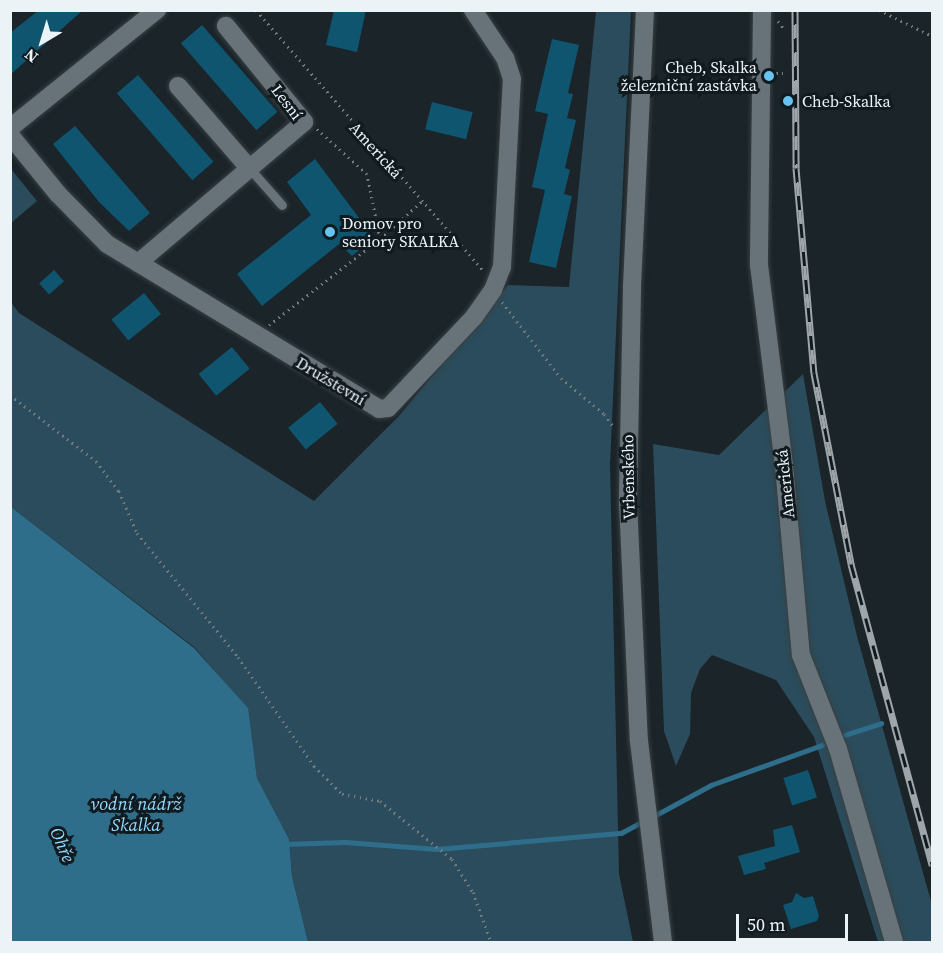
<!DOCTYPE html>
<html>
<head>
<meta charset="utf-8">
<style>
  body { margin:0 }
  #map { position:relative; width:943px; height:953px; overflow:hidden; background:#1a2429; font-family:"Source Serif 4",serif }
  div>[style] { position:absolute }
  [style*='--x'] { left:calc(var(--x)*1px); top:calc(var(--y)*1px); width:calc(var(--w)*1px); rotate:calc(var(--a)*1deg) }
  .green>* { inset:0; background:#2b4c5c }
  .water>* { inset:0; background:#2f6e8b }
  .stream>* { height:4.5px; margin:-2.25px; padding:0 2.25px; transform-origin:2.25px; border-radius:2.25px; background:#2f6e8b }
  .building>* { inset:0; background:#105570; transform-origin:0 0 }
  .path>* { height:3px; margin-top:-1.5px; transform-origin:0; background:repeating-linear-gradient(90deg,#747c80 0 1.5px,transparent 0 6px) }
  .roads { filter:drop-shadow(0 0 2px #384043) drop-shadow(0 0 2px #384043) }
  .service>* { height:9px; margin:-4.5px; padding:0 4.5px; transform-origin:4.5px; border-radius:4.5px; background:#687379 }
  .minor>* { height:18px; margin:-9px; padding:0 9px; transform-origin:9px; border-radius:9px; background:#687379 }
  .secondary>* { height:18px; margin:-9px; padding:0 9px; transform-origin:9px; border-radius:9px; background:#687379 }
  .rail>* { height:7px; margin-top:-3.5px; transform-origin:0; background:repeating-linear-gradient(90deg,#111a1f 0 14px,#9ea6aa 0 28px); box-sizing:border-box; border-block:2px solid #9ea6aa }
  .dots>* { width:16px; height:16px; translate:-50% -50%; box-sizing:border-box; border:3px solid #111a1f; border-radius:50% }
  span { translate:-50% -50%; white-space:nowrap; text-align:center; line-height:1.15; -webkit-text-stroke:6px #111a1f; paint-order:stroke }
  .poi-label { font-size:16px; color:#ecf3f6 }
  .right { translate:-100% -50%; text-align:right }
  .left { translate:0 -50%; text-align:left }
  .street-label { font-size:16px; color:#ecf3f6 }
  .water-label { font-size:18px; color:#92dafd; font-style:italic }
  .frame { position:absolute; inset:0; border:12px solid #ecf3f6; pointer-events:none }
  .north { position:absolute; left:12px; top:12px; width:60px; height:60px; -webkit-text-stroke:4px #111a1f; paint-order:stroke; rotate:218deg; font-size:16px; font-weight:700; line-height:24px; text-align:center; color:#ecf3f6 }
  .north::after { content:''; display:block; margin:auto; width:21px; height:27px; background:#ecf3f6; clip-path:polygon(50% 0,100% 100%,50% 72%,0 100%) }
  .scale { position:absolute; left:736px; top:914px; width:112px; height:27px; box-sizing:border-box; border:3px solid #ecf3f6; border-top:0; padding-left:8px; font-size:18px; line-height:21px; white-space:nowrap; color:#ecf3f6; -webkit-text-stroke:4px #111a1f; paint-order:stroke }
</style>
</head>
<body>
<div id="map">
  <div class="green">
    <div style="clip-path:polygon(596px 11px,631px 11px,610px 464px,619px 874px,633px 942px,308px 942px,292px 876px,289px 839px,257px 778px,247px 708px,194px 647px,11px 507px,10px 301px,19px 313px,314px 501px,398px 417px,508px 285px,569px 287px)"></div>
    <div style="clip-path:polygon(11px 169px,37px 201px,11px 223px,10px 169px)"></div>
    <div style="clip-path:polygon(803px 374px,825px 501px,857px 636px,932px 905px,932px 942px,878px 942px,814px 737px,776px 680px,712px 655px,700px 669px,691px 693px,690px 734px,676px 766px,664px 731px,653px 444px,719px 455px)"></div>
  </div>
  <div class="water">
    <div style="clip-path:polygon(11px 507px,194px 648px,248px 708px,257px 778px,289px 839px,292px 876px,308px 942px,11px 942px)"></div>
  </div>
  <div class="stream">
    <div style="--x:845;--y:735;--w:38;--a:-18"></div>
    <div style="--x:654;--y:816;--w:65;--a:-28.5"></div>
    <div style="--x:711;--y:785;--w:118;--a:-19.8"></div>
    <div style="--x:284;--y:844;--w:61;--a:-1.9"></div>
    <div style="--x:345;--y:842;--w:92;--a:4.4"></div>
    <div style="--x:437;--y:849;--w:185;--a:-5"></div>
    <div style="--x:621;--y:833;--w:26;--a:-28"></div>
  </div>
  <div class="building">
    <div style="clip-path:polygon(39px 10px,83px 10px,10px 75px,10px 33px)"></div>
    <div style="clip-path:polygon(334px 10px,366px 10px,357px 52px,326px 45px)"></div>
    <div style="left:202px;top:25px;width:115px;height:28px;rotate:49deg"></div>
    <div style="clip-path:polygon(552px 39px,579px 45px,568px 93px,573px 94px,567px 118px,576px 120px,565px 168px,570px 170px,564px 194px,572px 196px,556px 268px,529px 262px,545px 190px,532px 187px,548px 114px,535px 111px)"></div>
    <div style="left:138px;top:75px;width:115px;height:28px;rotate:49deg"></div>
    <div style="left:432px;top:102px;width:42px;height:28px;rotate:14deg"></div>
    <div style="clip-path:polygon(75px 126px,150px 213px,129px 231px,99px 202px,53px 144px)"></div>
    <div style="clip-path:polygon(315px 159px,374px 238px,352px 256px,339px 244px,262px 306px,237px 274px,311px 215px,287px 182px)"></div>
    <div style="left:54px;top:270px;width:15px;height:20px;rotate:48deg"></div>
    <div style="left:144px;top:293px;width:27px;height:42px;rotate:51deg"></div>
    <div style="left:232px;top:347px;width:28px;height:43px;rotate:51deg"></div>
    <div style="left:320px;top:402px;width:28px;height:41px;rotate:51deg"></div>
    <div style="left:808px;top:770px;width:29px;height:26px;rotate:72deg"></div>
    <div style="clip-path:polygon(792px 825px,800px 852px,764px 863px,766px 869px,744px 875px,738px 856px,775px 846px,773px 830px)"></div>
    <div style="clip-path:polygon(796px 893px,804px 898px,813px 896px,819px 916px,817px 921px,791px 929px,783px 905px,792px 902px)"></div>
  </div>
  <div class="path">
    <div style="--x:256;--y:10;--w:347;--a:48.9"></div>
    <div style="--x:879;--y:10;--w:59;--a:26.1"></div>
    <div style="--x:778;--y:21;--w:10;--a:53"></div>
    <div style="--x:776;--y:73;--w:9;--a:0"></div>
    <div style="--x:380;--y:239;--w:57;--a:-42.1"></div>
    <div style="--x:502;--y:302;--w:96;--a:52.2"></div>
    <div style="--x:561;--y:378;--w:56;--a:39.9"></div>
    <div style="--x:604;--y:414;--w:15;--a:53"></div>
    <div style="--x:269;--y:325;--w:140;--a:-37.8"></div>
    <div style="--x:380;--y:239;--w:66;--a:-101.3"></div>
    <div style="--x:367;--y:174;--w:69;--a:-138"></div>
    <div style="--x:10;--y:395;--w:108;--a:37.5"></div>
    <div style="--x:96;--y:461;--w:38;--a:53"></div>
    <div style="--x:119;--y:491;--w:46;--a:66.8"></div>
    <div style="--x:137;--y:533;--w:160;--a:50.8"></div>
    <div style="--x:238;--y:657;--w:133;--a:55.1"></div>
    <div style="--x:314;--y:766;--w:40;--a:45"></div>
    <div style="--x:342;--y:794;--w:39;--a:10"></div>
    <div style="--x:380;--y:801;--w:92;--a:38.9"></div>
    <div style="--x:452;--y:859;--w:39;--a:58"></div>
    <div style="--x:473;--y:892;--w:53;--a:70.2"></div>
  </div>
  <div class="roads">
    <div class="service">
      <div style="--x:250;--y:169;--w:48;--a:48.4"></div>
    </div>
    <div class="minor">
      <div style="--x:762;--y:10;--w:255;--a:90.7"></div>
      <div style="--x:759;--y:265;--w:203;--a:82.9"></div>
      <div style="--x:784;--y:466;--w:190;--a:84.9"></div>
      <div style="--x:801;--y:655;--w:101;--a:68.5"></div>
      <div style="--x:838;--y:749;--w:201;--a:73.8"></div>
      <div style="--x:178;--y:86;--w:110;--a:49.1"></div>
      <div style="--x:10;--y:128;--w:189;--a:-38.8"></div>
      <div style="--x:10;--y:135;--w:76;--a:50.9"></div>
      <div style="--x:58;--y:194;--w:70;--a:45.6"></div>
      <div style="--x:107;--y:244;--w:318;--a:31.2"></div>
      <div style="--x:379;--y:409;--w:9;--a:-6"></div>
      <div style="--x:388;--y:408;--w:125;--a:-46.6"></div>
      <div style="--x:474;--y:317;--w:33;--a:-55"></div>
      <div style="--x:493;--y:290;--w:25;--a:-69"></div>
      <div style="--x:502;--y:267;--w:188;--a:-87"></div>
      <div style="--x:512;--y:79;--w:22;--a:-108"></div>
      <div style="--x:505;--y:58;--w:58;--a:-123.7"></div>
      <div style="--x:138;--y:263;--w:218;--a:-40.3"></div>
      <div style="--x:304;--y:122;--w:124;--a:-129.1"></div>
    </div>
    <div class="secondary">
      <div style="--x:645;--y:10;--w:279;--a:92.7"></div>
      <div style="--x:632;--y:289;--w:213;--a:91.1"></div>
      <div style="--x:628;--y:502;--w:239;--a:87.4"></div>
      <div style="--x:639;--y:741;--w:202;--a:83.2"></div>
    </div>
  </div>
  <div class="rail">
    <div style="--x:795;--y:10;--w:158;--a:89.6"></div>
    <div style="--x:796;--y:168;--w:206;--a:85"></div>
    <div style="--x:814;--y:373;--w:195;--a:79"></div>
    <div style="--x:851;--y:564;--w:312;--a:74.9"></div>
  </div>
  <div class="dots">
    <div style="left:769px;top:76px;background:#67c4f0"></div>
    <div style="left:788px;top:101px;background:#67c4f0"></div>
    <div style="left:330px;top:232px;background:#67c4f0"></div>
  </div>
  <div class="poi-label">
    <span class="right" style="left:757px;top:76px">Cheb, Skalka<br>železniční zastávka</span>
    <span class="left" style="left:802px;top:101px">Cheb-Skalka</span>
    <span class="left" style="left:342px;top:232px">Domov pro<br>seniory SKALKA</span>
  </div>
  <div class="street-label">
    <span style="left:287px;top:102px;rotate:53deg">Lesní</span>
    <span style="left:376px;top:150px;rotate:48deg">Americká</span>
    <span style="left:331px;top:381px;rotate:31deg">Družstevní</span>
    <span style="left:628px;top:477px;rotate:-91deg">Vrbenského</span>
    <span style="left:785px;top:484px;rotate:-96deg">Americká</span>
  </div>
  <div class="water-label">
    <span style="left:136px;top:815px">vodní nádrž<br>Skalka</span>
    <span style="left:62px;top:845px;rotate:67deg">Ohře</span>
  </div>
  <div class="frame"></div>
  <div class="north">N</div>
  <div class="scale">50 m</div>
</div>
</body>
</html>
